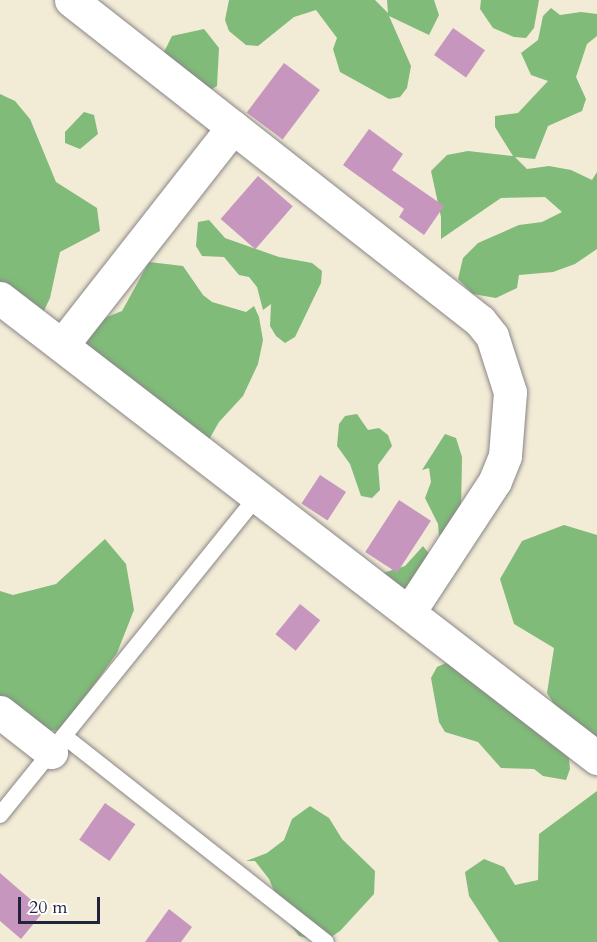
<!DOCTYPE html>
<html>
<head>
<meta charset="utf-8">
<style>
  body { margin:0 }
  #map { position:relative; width:597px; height:942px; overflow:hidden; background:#f2ebd5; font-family:Cardo,serif }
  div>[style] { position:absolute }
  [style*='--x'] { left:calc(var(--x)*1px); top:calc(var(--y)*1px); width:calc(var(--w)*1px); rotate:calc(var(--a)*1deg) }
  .forest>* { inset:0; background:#80bb79 }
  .building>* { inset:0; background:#c796bf; transform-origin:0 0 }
  .roads { filter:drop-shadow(0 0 2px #8a8688) drop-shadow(0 0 2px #8a8688) }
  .lane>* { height:16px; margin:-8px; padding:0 8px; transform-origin:8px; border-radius:8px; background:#fff }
  .street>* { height:33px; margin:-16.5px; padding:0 16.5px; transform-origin:16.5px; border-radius:16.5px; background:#fff }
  span { translate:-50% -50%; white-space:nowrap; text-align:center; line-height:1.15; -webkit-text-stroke:5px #fff; paint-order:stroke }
  .scale { position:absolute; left:18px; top:897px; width:82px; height:27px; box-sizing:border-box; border:3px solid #22223b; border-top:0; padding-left:8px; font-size:18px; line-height:21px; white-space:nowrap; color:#22223b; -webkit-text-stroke:4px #fff; paint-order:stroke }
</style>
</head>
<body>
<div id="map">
  <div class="forest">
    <div style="clip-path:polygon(229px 0,375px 0,388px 13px,387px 0,434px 0,439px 15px,429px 35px,389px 16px,411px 66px,407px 88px,400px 97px,389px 99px,340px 72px,333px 49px,337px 38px,316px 10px,294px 17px,258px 46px,246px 45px,229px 31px,225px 20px)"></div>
    <div style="clip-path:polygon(481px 0,539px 0,534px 28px,526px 38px,514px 37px,493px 28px,480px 9px)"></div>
    <div style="clip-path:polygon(551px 8px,560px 15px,581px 12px,597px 14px,597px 36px,587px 44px,576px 77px,586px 99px,582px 111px,548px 126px,535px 159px,515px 157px,527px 169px,549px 166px,571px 170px,592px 180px,597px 172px,597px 249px,575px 264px,553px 272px,519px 275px,517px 288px,496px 298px,473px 294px,458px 279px,463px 258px,478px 243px,519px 225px,542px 222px,562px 212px,545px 197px,501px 198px,441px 239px,441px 217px,431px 171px,447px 155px,468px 151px,513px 156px,495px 127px,495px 116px,518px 113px,548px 81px,531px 75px,521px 53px,538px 40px,543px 16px)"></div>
    <div style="clip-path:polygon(204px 29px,219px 48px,217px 86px,201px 96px,162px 56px,172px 36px)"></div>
    <div style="clip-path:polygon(0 94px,15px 101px,30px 119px,56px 182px,97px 208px,100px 231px,60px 252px,50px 298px,40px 319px,0 295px)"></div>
    <div style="clip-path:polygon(84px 112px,94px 115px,98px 134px,80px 149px,65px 143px,65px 132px)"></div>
    <div style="clip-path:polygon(209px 220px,225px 238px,279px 257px,312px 263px,322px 271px,321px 283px,295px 337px,285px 343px,276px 336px,270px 326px,271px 304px,263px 310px,257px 287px,249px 277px,239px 275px,224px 257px,202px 256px,196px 246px,198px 222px)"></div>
    <div style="clip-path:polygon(149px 262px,183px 266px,203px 295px,212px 302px,246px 312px,254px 306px,259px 317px,263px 340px,258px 364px,243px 396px,219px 422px,207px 443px,87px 347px,86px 336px,102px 319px,122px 311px)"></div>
    <div style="clip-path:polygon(357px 414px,368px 430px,379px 428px,388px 435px,392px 446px,378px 465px,380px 490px,372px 498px,361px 496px,350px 464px,337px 446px,339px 424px,345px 416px)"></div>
    <div style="clip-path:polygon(445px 434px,456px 438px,462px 457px,461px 513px,439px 536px,438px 524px,425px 498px,431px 482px,429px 468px,422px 470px)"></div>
    <div style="clip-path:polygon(564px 525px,597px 535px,597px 754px,571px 731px,547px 693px,554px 648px,514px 624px,500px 579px,522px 541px)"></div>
    <div style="clip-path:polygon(105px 539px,126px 564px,134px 610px,117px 653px,61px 731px,13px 728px,0 715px,0 591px,13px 595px,56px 584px)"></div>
    <div style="clip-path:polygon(423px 546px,430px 555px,406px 592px,383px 573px,405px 566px)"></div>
    <div style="clip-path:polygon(448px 662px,533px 713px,550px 743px,569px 758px,570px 769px,566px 780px,543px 776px,534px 769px,501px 768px,478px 742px,445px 732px,439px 722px,431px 678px,437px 667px)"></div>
    <div style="clip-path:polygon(597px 791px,597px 942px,499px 942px,469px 896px,465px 872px,484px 859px,504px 867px,515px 885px,538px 880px,539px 834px)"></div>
    <div style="clip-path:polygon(310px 806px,329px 818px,342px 839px,375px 871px,374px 894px,340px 931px,324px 942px,299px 936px,286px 919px,269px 879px,255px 861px,246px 861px,267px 853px,284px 840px,292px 819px)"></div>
  </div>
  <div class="building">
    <div style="left:453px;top:28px;width:39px;height:33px;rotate:35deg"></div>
    <div style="left:284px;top:63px;width:45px;height:62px;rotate:37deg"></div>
    <div style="clip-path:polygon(369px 129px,403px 154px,392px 170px,444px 206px,424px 235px,399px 217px,404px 209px,343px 165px)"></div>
    <div style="left:258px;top:176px;width:46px;height:57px;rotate:41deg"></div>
    <div style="left:320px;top:475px;width:31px;height:34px;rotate:33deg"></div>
    <div style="left:399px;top:500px;width:38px;height:62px;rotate:33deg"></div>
    <div style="left:300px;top:604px;width:26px;height:39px;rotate:39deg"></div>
    <div style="left:105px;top:803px;width:37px;height:45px;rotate:35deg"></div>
    <div style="clip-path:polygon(0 873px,44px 911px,21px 939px,0 921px)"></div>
    <div style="clip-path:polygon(169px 909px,192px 927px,181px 942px,145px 942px)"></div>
  </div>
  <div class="roads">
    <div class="lane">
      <div style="--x:64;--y:736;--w:333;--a:38.2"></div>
      <div style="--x:0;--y:815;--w:410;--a:-51.1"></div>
    </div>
    <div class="street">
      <div style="--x:71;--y:0;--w:520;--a:38.13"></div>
      <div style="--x:480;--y:321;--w:19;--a:51"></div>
      <div style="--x:492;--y:336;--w:59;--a:72.2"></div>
      <div style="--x:510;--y:392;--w:64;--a:94.5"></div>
      <div style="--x:505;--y:456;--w:27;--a:112"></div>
      <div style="--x:495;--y:481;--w:157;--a:123.3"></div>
      <div style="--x:0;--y:298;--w:754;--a:37.61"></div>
      <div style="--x:62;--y:345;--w:277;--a:-51.9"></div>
      <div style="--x:0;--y:712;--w:65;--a:38.1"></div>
    </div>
  </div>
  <div class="scale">20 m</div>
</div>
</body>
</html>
